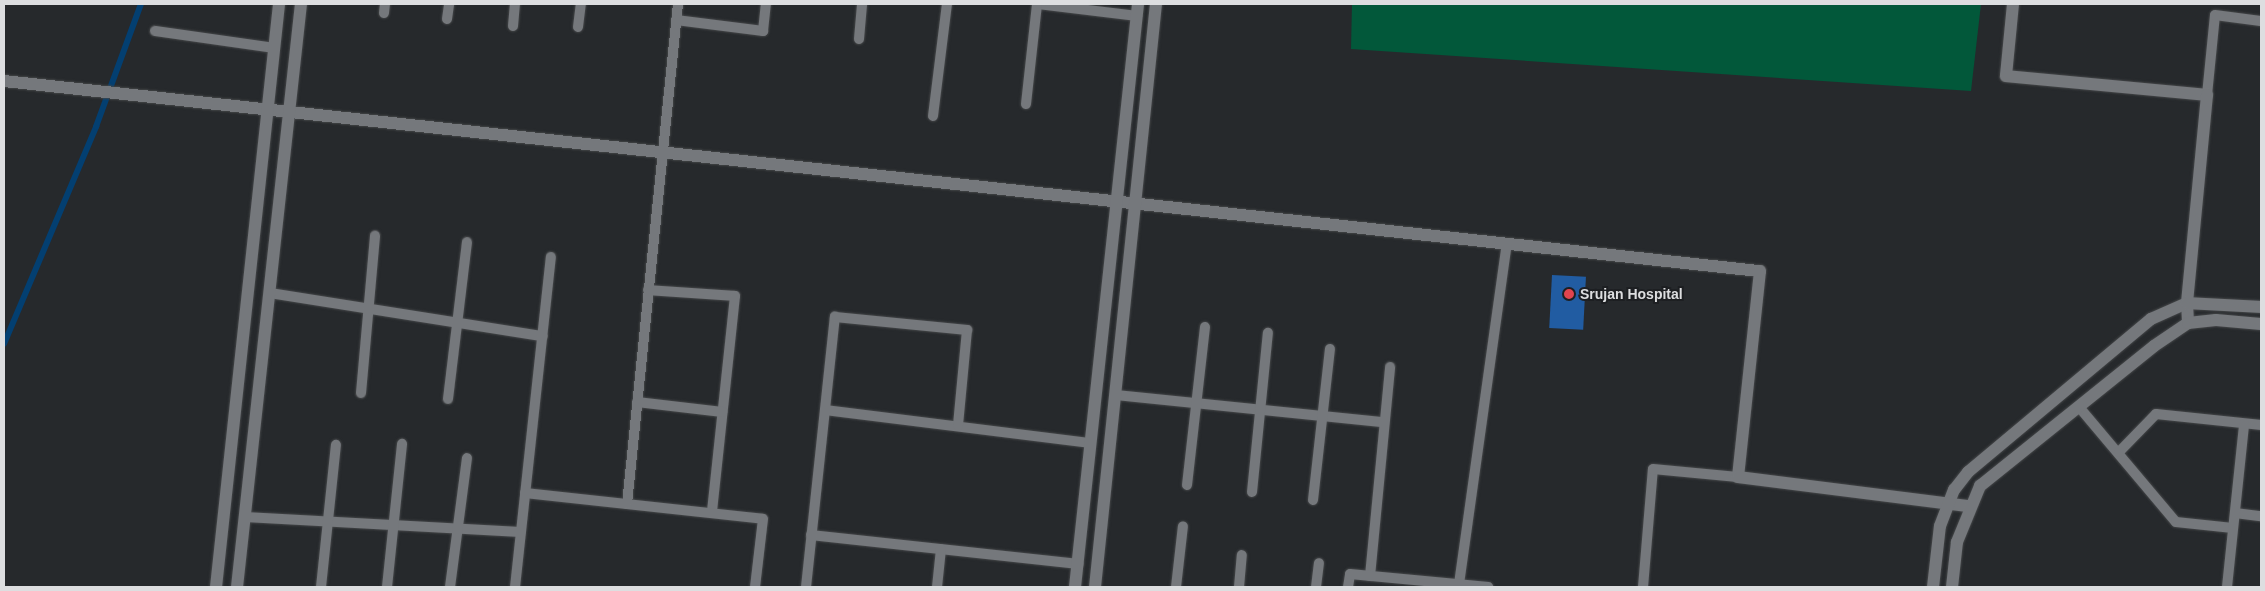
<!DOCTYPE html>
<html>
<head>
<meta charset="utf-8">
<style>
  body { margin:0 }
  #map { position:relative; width:2265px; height:591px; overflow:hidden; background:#26292c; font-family:Arial,sans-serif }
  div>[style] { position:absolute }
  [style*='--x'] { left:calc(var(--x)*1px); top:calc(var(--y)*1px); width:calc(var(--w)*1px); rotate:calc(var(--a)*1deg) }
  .green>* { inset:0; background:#02583a }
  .stream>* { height:5.5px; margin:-2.75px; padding:0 2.75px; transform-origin:2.75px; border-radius:2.75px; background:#033f71 }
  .building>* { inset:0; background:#215ca2; transform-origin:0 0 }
  .roads { filter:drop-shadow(0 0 1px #454749) drop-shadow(0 0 1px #454749) }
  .service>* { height:10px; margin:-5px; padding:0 5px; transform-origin:5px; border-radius:5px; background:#75787c }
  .tertiary>* { height:12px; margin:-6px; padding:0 6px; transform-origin:6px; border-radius:6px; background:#75787c }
  .dots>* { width:14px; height:14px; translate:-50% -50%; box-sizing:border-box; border:2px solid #1d1f22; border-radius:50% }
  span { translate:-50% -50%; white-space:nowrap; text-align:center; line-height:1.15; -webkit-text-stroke:4px #1d1f22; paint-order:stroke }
  .poi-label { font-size:14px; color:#dddee0; font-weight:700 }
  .left { translate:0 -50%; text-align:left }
  .frame { position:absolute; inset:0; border:5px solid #dddee0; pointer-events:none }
</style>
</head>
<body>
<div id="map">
  <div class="green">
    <div style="clip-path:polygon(1352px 4px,1981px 4px,1971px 91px,1351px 49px)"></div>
  </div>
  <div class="stream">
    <div style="--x:4;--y:344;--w:236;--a:-67"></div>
    <div style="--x:96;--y:127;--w:131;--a:-69.9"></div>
  </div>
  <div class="building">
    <div style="left:1552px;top:275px;width:34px;height:53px;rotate:3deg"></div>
  </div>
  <div class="roads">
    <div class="service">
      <div style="--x:1038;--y:4;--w:100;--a:6.9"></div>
      <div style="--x:384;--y:13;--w:9;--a:-84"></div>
      <div style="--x:447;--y:19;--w:15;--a:-82"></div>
      <div style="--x:676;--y:20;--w:88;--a:7.2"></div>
      <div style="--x:763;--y:31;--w:27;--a:-84"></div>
      <div style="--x:513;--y:26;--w:22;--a:-85"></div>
      <div style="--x:578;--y:27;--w:23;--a:-83"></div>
      <div style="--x:155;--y:31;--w:121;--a:8.1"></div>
      <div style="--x:859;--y:39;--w:35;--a:-85"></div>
      <div style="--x:2207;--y:95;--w:80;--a:-84.3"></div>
      <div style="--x:2215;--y:15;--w:46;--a:7.4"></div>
      <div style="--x:1026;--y:104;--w:101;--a:-83.7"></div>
      <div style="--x:933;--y:116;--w:113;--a:-82.9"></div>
      <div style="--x:648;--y:290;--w:87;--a:3.9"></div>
      <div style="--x:735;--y:296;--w:218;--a:96.1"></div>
      <div style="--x:270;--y:293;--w:276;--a:9"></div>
      <div style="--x:361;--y:393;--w:158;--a:-84.9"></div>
      <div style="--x:1116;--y:395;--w:269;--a:5.8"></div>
      <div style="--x:448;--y:399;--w:158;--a:-83.1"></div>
      <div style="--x:637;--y:402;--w:86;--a:6.7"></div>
      <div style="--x:2079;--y:407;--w:150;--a:49.9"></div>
      <div style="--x:2176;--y:522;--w:57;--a:6"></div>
      <div style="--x:825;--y:410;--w:268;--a:7.1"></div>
      <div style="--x:2119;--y:452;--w:53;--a:-45.8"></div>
      <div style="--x:2156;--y:414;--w:106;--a:6"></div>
      <div style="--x:1187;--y:485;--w:159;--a:-83.5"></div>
      <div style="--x:1252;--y:492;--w:160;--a:-84.3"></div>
      <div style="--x:525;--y:493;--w:239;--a:6.2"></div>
      <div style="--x:763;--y:519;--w:68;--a:96.7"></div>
      <div style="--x:1313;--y:500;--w:152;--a:-83.6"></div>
      <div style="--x:627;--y:504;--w:503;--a:-84.18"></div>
      <div style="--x:2235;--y:513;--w:26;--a:7"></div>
      <div style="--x:245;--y:517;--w:276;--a:3.1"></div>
      <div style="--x:811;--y:535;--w:269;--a:6.2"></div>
      <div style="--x:1370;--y:576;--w:210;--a:-84.5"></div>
      <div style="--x:1459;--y:584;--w:343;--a:-82"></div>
      <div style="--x:321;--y:587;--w:143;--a:-84"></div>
      <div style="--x:387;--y:587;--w:144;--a:-84"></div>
      <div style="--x:450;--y:587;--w:130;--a:-82.5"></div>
      <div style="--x:515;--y:587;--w:332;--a:-83.8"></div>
      <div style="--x:806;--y:587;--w:272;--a:-83.9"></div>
      <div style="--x:835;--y:317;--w:133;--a:5.6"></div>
      <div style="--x:967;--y:330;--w:96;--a:95.4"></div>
      <div style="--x:937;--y:587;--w:38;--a:-84"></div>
      <div style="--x:1176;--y:587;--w:61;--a:-83.5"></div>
      <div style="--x:1239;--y:587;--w:32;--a:-85"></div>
      <div style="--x:1316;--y:587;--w:24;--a:-83"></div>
      <div style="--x:1348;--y:587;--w:13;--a:-81"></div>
      <div style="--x:1350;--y:574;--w:139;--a:5.4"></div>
      <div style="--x:1643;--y:587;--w:118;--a:-85.2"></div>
      <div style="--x:1653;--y:469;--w:85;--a:5.4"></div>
      <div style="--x:2227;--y:587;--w:164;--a:-84"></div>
    </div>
    <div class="tertiary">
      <div style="--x:2013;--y:4;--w:72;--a:95.6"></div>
      <div style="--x:2006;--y:76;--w:202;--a:5.4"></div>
      <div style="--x:2207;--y:95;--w:209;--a:95.5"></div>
      <div style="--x:2187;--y:303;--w:20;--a:87"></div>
      <div style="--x:4;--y:81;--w:1766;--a:6.18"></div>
      <div style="--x:1760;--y:271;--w:207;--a:96.1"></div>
      <div style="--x:1738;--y:477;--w:233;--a:7.2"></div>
      <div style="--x:216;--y:587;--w:586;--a:-83.83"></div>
      <div style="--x:237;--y:587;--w:587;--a:-83.74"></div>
      <div style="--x:1075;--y:587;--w:586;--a:-83.83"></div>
      <div style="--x:1095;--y:587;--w:586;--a:-84.03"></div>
      <div style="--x:1933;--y:587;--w:61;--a:-83.5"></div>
      <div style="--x:1940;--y:526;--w:39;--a:-69"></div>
      <div style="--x:1954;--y:490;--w:23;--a:-52"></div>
      <div style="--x:1968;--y:472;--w:239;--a:-39.9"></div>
      <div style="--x:2151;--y:319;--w:39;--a:-24"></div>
      <div style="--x:2187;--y:303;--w:74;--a:3.1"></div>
      <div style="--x:1952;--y:587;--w:45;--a:-83.7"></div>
      <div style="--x:1957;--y:542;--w:61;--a:-67.7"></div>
      <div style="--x:1980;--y:486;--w:223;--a:-38.8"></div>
      <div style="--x:2154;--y:346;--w:41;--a:-34.1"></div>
      <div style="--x:2188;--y:323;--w:28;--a:-6"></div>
      <div style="--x:2216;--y:320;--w:45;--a:5.1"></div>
    </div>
  </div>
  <div class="dots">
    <div style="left:1569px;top:294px;background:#e0444e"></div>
  </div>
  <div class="poi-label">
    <span class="left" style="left:1580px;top:294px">Srujan Hospital</span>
  </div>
  <div class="frame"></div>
</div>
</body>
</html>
